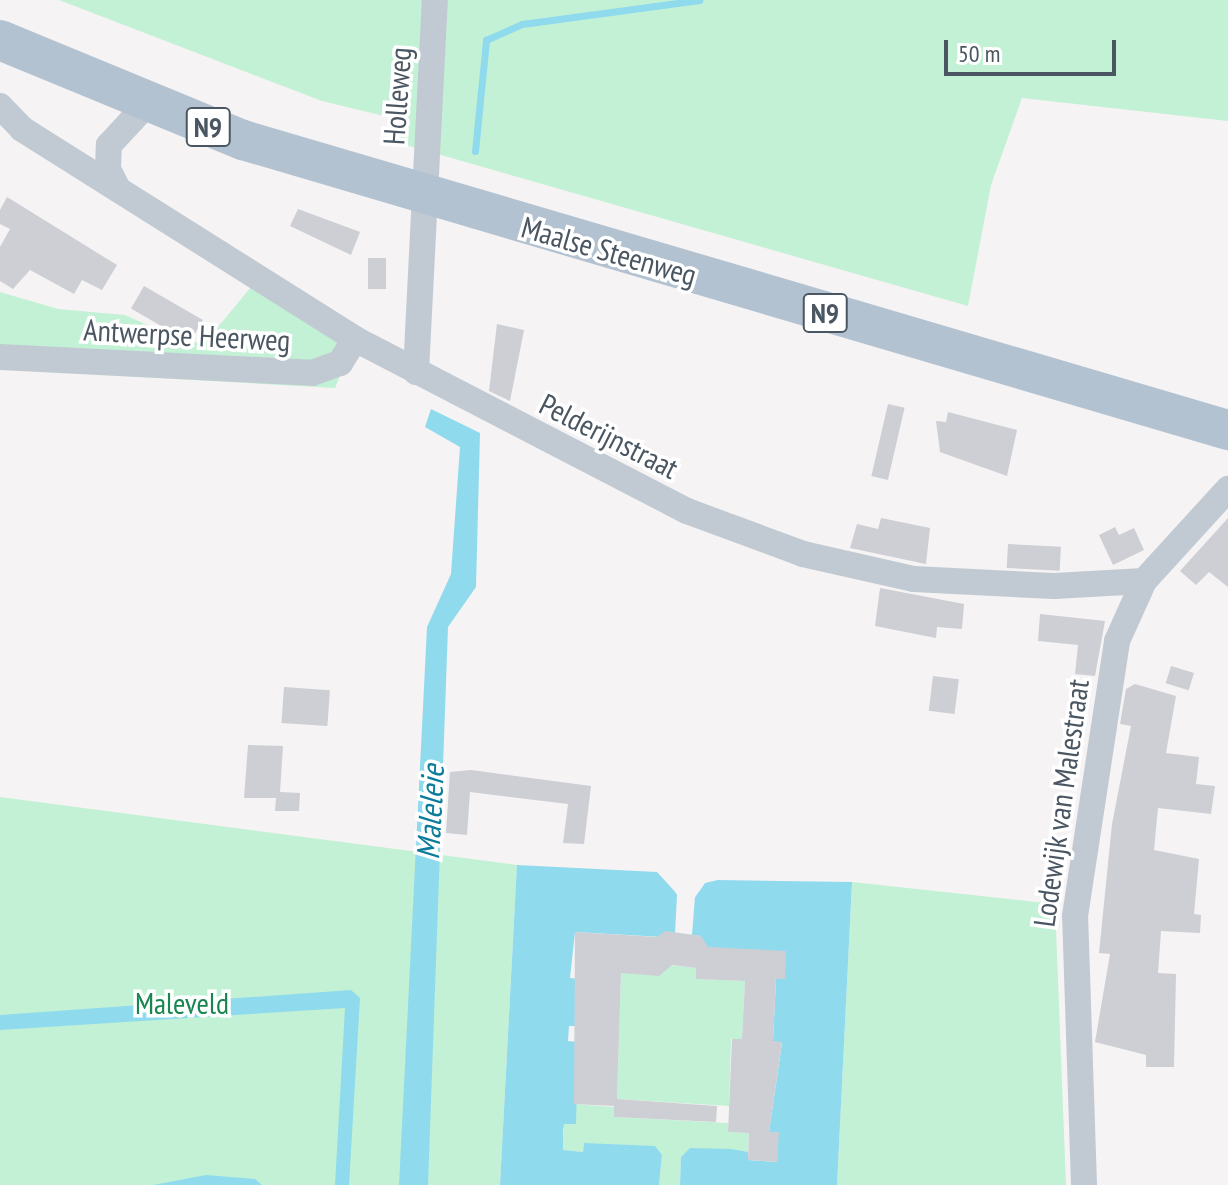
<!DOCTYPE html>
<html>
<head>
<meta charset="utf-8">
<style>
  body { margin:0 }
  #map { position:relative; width:1228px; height:1185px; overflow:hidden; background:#f5f3f3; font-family:"PT Sans Narrow",sans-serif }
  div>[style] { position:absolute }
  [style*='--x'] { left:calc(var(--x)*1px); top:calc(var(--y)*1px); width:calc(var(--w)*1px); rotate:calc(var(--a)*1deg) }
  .green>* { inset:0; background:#c3f1d5 }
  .water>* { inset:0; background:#90daee }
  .pier>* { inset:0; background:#f5f3f3 }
  .stream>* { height:7px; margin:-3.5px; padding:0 3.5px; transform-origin:3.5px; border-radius:3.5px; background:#90daee }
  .building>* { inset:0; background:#cdcfd5; transform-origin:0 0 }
  .minor>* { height:26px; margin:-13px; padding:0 13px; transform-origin:13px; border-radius:13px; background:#c1cad2 }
  .primary>* { height:40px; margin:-20px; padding:0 20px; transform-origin:20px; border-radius:20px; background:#b3c2d1 }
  span { translate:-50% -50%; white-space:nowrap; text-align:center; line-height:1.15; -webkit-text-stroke:7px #fff; paint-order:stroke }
  .shield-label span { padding:2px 6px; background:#fff; border:2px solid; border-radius:6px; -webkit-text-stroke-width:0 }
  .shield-label { font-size:28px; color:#4a5661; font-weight:700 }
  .street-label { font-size:30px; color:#4a5661 }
  .park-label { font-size:30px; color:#17864f }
  .water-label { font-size:32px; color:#0c7c9b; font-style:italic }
  .scale { position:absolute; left:944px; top:40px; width:172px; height:36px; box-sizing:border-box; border:4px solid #4a5661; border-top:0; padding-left:10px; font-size:24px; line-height:28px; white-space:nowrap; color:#4a5661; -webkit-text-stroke:6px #fff; paint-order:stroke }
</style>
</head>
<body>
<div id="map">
  <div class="green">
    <div style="clip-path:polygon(59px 0,1228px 0,1228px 121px,1022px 98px,991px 185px,968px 306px,399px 143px,401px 120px,322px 101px)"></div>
    <div style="clip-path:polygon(261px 275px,355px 339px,335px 388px,0 369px,0 292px,58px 309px,125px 315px,192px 345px,218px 327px)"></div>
    <div style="clip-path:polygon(0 797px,517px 865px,500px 1185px,0 1185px)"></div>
    <div style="clip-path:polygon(852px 882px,1055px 904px,1066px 1185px,837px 1185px)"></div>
    <div style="clip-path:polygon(670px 965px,696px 968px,696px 979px,745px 981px,742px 1039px,731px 1039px,729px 1106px,617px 1099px,621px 973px)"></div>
    <div style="clip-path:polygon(574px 1104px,614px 1107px,614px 1117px,728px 1123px,728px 1132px,749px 1133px,748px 1152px,690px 1149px,681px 1157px,680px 1185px,659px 1185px,662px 1155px,584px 1143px,583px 1152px,562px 1150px,564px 1124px,576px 1123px)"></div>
  </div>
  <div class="water">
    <div style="clip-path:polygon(431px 409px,480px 433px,476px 587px,448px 627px,428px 1185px,399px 1185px,427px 627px,451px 574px,460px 447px,425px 427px)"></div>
    <div style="clip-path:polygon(517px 865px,657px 872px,678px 895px,695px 897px,705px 883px,718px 880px,852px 882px,837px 1185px,680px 1185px,681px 1157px,690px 1148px,731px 1149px,748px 1152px,748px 1160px,777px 1162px,778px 1133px,769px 1132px,782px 1043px,773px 1041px,776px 979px,785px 979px,701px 947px,701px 936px,666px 932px,662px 937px,575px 932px,570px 978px,580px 979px,578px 1026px,569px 1026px,568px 1041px,578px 1042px,576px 1124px,564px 1124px,563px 1132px,563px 1150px,583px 1152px,584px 1143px,655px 1146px,662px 1155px,659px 1185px,500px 1185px)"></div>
    <div style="clip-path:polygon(351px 990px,360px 998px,349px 1185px,335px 1185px,345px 1008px,0 1030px,0 1015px)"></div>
    <div style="clip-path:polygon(206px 1175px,255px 1179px,262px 1185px,153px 1185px)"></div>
  </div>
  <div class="pier">
    <div style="clip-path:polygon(669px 880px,693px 893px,705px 883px,695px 897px,692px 935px,675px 933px,677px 895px)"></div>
  </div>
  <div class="stream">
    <div style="--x:475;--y:151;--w:112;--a:-84.3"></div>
    <div style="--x:486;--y:40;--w:39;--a:-24"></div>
    <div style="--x:522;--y:24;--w:179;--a:-7.7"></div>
  </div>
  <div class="building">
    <div style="clip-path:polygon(7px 197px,117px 265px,102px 290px,82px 280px,74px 294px,30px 270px,13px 289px,0 281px,0 247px,10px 229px,0 224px,0 210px)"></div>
    <div style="clip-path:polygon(298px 209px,360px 232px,351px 255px,290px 226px)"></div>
    <div style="left:368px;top:258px;width:18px;height:31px"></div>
    <div style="left:144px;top:286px;width:68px;height:26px;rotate:30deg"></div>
    <div style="clip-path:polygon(497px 324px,524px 330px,510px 401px,489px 391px)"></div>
    <div style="left:888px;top:404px;width:17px;height:74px;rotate:13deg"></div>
    <div style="clip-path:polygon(948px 412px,1017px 430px,1007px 476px,940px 452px,936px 421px,946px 422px)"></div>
    <div style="clip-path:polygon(881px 518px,930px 528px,926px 564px,850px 548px,857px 524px,878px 529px)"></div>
    <div style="clip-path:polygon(1228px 518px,1228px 587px,1209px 572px,1196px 585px,1180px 571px)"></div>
    <div style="clip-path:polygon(1115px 527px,1119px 535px,1134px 528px,1144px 550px,1113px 565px,1099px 535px)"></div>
    <div style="left:1008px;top:544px;width:53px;height:24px;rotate:3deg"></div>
    <div style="clip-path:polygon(880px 588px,964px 604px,962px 629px,937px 627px,936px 638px,875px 626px)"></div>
    <div style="clip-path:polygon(1040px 614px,1105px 621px,1095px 676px,1075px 674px,1078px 645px,1038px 641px)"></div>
    <div style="left:1171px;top:666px;width:24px;height:18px;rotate:17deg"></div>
    <div style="left:933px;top:676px;width:26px;height:35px;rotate:7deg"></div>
    <div style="clip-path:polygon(1135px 684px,1176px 696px,1166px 753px,1199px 757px,1196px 784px,1215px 786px,1211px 814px,1158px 808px,1154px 850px,1199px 859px,1194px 914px,1201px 915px,1200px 933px,1161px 931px,1158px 973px,1176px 974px,1174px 1067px,1146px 1067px,1146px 1055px,1095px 1042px,1110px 954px,1099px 953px,1112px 824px,1131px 726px,1120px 724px,1126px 689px)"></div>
    <div style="left:284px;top:687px;width:46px;height:36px;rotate:4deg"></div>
    <div style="clip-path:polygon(248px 745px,283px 746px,280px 792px,300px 793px,299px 811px,275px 811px,276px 798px,244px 798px)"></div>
    <div style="clip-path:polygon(471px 770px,591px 786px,584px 844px,563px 843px,568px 804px,470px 792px,467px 835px,446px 833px,450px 772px)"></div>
    <div style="clip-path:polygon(665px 931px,701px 936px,708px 947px,786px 951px,785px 979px,776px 979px,773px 1041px,782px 1042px,769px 1132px,779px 1132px,777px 1162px,748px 1160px,749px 1133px,728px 1132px,732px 1039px,742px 1039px,745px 981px,696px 979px,696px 968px,672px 965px,659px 976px,621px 973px,617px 1099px,717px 1106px,716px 1122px,614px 1117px,614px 1106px,574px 1104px,575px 932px,657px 937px)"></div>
  </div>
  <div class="minor">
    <div style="--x:0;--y:106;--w:32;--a:46"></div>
    <div style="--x:22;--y:129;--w:394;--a:32.2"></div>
    <div style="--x:355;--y:339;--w:374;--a:27.4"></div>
    <div style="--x:687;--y:511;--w:124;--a:20.3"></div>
    <div style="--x:803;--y:554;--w:114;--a:12.7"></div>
    <div style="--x:914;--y:579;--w:140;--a:2.9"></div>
    <div style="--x:1054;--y:586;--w:90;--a:-3.2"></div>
    <div style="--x:118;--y:189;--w:22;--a:-117"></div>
    <div style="--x:108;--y:169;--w:24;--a:-88"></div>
    <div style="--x:109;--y:145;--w:54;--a:-47.2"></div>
    <div style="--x:0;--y:357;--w:312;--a:2.9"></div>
    <div style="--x:312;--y:373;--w:30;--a:-20"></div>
    <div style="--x:340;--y:363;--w:28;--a:-58"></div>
    <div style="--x:416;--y:372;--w:372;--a:-87.1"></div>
    <div style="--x:1084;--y:1185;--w:269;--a:-91.9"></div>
    <div style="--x:1075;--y:916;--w:278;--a:-81.3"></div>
    <div style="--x:1117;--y:641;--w:66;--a:-65.8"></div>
    <div style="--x:1144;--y:581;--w:125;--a:-47.6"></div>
  </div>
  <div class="primary">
    <div style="--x:0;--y:40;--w:263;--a:22.4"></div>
    <div style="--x:243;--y:140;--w:1027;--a:16.41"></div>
  </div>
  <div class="shield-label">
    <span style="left:208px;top:127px">N9</span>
    <span style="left:825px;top:313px">N9</span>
  </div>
  <div class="street-label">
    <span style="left:397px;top:96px;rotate:-86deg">Holleweg</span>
    <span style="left:609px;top:251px;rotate:16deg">Maalse Steenweg</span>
    <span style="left:187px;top:335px;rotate:3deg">Antwerpse Heerweg</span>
    <span style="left:609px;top:436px;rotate:27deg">Pelderijnstraat</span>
    <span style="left:1061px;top:803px;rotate:-82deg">Lodewijk van Malestraat</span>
  </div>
  <div class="park-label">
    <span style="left:182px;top:1003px">Maleveld</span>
  </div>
  <div class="water-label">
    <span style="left:430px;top:812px;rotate:-87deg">Maleleie</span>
  </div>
  <div class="scale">50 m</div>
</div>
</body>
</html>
